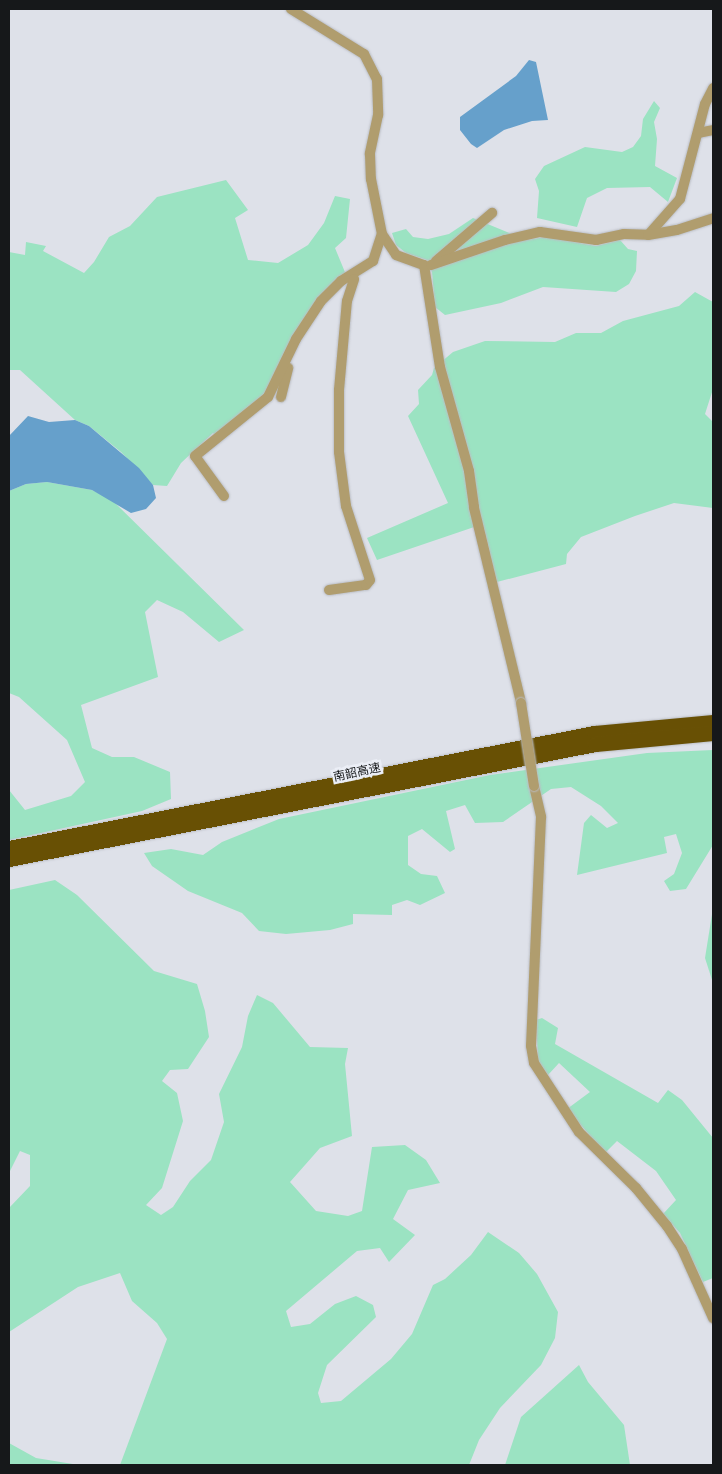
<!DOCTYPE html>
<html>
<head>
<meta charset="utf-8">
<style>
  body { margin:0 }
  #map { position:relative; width:722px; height:1474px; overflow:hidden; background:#dee1e9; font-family:"Source Serif 4","Noto Sans SC",serif }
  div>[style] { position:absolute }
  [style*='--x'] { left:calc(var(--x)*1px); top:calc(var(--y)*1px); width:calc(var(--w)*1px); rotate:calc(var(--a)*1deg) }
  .green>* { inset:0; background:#9be3c2 }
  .water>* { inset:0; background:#66a0cb }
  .roads { filter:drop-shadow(0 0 1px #babdc4) drop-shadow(0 0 1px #babdc4) }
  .minor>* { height:10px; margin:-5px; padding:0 5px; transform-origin:5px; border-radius:5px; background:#b09d6e }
  .highway>* { height:15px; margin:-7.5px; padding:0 7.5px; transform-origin:7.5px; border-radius:7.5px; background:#685004 }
  .bridges { filter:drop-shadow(0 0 1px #babdc4) drop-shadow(0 0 1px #babdc4) }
  .minor-bridge>* { height:10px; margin:-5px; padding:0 5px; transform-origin:5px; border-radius:5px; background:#b09d6e }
  span { translate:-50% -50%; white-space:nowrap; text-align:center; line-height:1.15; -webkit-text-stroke:5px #ebeef6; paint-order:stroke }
  .street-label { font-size:12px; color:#16181a }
  .frame { position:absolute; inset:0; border:10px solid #16181a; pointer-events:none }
</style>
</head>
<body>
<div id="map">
  <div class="green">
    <div style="clip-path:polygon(654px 101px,660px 108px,654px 122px,657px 139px,655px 166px,677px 178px,668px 202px,650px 187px,607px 188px,587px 198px,577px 227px,537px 218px,539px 191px,535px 179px,544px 166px,585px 147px,622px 152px,633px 147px,641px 136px,643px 119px)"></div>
    <div style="clip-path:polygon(226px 180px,248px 210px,235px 218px,248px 260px,278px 263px,308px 245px,324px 223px,335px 196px,350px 199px,346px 238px,335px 248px,347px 277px,321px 301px,276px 385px,217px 437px,213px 433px,181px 463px,167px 486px,153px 485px,121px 452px,89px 426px,75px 420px,20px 370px,9px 370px,9px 252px,25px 255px,26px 242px,46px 246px,43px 251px,84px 273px,94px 262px,109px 237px,130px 226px,157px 197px)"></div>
    <div style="clip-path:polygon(473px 218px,526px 240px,546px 237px,596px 246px,620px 240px,628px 249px,637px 251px,636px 271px,629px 284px,616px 292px,543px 287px,501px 303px,445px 315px,435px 307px,432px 272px,427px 260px,406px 253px,396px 245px,392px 233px,406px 229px,413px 237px,428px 239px,449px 234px)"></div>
    <div style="clip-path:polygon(695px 292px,713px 302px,713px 389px,705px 414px,713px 422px,713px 508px,674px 503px,635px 516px,581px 537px,567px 554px,566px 564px,497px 582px,483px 524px,377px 560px,367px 538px,448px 503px,408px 416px,419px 404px,418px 390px,432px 375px,434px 368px,453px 352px,485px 341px,555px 342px,576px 333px,601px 333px,623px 321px,679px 306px)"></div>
    <div style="clip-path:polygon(47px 482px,92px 490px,111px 499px,244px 630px,219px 642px,183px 612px,157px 600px,145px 612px,158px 677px,81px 705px,92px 748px,112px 757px,134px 757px,170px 772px,171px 799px,142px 811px,9px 840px,9px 790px,25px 810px,71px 796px,85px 782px,67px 740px,19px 697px,9px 693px,9px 491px,26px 484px)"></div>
    <div style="clip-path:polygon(713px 750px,713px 845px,686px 889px,670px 891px,664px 881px,674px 874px,682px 853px,676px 834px,664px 837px,667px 853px,577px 875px,584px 823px,591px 815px,607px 828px,618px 823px,601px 806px,571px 787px,551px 789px,503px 822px,475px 823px,465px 805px,446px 811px,455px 849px,450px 852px,422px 829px,408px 836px,408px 865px,421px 874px,437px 876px,445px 893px,420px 905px,407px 900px,392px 905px,392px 915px,353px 914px,353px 924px,330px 930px,286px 934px,259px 931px,242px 913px,188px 891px,152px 866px,144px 853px,171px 849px,203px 855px,222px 842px,279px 819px,490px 775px,647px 753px)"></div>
    <div style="clip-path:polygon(55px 880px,77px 895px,154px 971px,197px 984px,205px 1011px,209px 1037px,188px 1069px,170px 1070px,162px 1081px,177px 1093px,183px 1121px,162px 1188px,146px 1205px,161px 1215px,173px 1207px,190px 1181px,211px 1160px,224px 1122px,219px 1094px,242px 1047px,248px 1016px,257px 995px,273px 1003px,310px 1047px,348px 1048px,345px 1064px,352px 1136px,320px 1148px,290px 1182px,316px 1211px,348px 1216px,362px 1211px,372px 1147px,405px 1145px,426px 1160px,440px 1183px,408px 1190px,393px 1219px,415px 1235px,389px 1262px,380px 1248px,357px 1251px,286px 1311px,291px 1327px,310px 1324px,335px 1304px,356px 1296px,373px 1305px,376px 1317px,327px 1365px,318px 1393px,321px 1403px,341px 1401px,391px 1359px,412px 1334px,433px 1285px,445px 1279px,471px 1255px,488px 1232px,519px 1253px,537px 1274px,558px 1312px,555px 1338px,541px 1365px,500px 1408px,479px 1440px,469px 1465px,120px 1465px,167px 1339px,157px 1323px,132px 1301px,120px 1273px,78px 1287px,9px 1332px,9px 1208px,30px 1186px,30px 1155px,20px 1151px,9px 1173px,9px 890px)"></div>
    <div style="clip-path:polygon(713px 908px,713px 983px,705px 958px)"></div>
    <div style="clip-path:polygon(542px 1018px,558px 1028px,555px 1044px,658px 1103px,668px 1090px,682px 1100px,713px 1138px,713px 1278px,703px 1282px,680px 1233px,663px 1214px,676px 1200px,656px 1171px,617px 1141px,605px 1153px,567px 1109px,590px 1092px,559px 1063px,548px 1075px,538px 1060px,536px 1020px)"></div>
    <div style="clip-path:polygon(579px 1365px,588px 1382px,624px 1425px,630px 1465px,505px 1465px,521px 1417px)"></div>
    <div style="clip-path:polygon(9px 1443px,36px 1458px,79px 1465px,9px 1465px)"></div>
  </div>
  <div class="water">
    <div style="clip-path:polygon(529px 60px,536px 62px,548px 120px,532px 121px,504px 130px,477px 148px,471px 144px,460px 130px,460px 117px,516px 76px)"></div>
    <div style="clip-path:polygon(28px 416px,49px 422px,75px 420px,89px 426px,139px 468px,153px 485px,156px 498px,146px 509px,131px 513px,92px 490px,47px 482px,26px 484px,9px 491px,9px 436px)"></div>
  </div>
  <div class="roads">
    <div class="minor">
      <div style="--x:291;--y:9;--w:86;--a:31.7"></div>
      <div style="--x:364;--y:54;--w:28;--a:63"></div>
      <div style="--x:377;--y:79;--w:36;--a:88"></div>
      <div style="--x:378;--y:115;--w:40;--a:102"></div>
      <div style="--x:370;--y:154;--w:25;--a:88"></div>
      <div style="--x:371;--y:179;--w:56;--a:78.7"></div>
      <div style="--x:382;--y:234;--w:25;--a:56"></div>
      <div style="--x:396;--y:255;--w:30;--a:20"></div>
      <div style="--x:424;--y:265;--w:103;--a:81.1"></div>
      <div style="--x:440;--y:367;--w:108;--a:74.4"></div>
      <div style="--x:469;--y:471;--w:37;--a:82"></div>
      <div style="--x:474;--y:508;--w:201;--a:76.4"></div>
      <div style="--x:698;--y:133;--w:15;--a:-11"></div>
      <div style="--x:649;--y:234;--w:47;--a:-48.5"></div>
      <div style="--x:680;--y:199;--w:98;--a:-75.3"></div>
      <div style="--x:705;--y:104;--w:18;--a:-63"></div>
      <div style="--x:436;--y:261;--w:74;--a:-40.6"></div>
      <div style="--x:431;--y:265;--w:78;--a:-18.7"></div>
      <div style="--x:505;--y:240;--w:36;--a:-13"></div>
      <div style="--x:540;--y:232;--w:57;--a:8.1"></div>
      <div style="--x:596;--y:240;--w:29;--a:-12"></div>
      <div style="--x:624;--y:234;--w:24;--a:2"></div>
      <div style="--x:648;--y:235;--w:29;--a:-10"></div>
      <div style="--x:677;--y:230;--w:38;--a:-18"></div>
      <div style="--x:281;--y:397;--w:30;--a:-76"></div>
      <div style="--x:224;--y:496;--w:49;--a:-125.9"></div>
      <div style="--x:195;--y:456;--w:94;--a:-38.9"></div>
      <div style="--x:268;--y:397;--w:64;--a:-64.2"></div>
      <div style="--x:296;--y:339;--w:45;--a:-56.7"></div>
      <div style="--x:321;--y:301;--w:28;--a:-45"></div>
      <div style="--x:341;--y:281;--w:38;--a:-32"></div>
      <div style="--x:373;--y:261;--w:28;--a:-72"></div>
      <div style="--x:329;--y:590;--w:37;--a:-8"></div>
      <div style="--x:366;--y:585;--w:6;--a:-51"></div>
      <div style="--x:370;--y:580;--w:78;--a:-108"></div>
      <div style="--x:346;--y:506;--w:54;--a:-97.4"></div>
      <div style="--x:339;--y:452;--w:62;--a:-90"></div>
      <div style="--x:339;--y:390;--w:89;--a:-84.9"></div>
      <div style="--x:347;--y:301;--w:23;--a:-72"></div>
      <div style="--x:534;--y:786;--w:32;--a:77"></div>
      <div style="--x:541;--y:817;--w:229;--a:92.5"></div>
      <div style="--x:531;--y:1046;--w:17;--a:80"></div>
      <div style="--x:534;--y:1063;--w:82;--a:56.9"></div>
      <div style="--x:579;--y:1132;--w:80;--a:44.5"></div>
      <div style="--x:636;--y:1188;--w:49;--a:50.8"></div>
      <div style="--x:667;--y:1226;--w:27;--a:57"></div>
      <div style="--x:682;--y:1249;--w:76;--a:65.8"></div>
    </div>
    <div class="highway">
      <div style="--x:9;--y:848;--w:596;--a:-11.12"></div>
      <div style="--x:594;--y:733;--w:120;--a:-5.3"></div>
      <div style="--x:9;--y:859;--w:597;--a:-11.1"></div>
      <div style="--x:595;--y:744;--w:119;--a:-5.3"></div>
    </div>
  </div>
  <div class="bridges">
    <div class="minor-bridge">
      <div style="--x:521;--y:703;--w:84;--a:81.1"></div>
    </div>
  </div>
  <div class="street-label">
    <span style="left:357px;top:773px;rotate:-12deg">南韶高速</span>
  </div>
  <div class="frame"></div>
</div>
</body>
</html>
